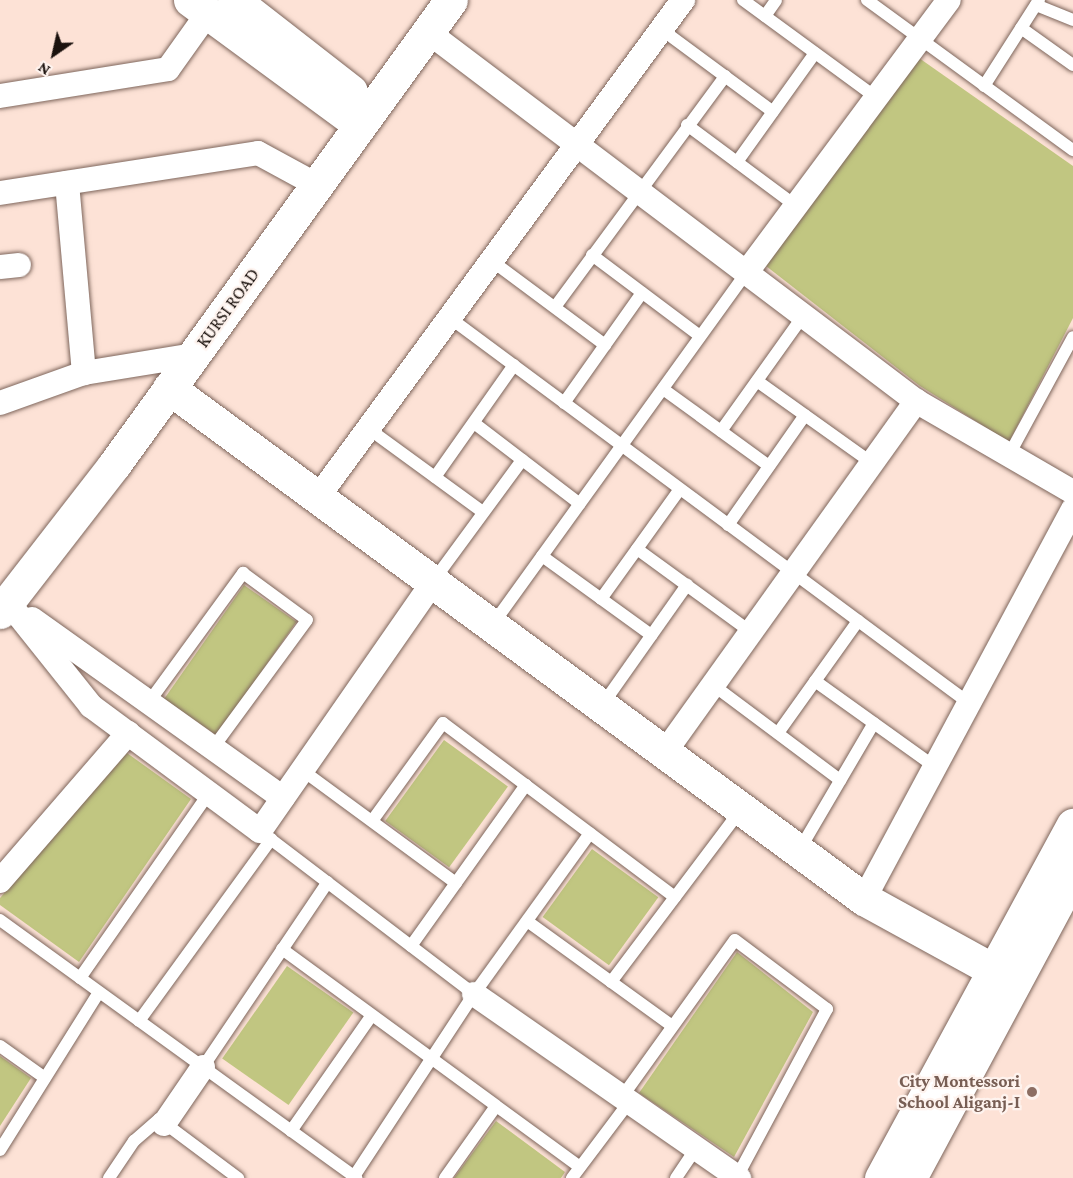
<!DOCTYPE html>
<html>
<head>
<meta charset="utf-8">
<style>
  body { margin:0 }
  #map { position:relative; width:1073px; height:1178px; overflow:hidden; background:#fde2d6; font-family:"Crimson Pro",serif }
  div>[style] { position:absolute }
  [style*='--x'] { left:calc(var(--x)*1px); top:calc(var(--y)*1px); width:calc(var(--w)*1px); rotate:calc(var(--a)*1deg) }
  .green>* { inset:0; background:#c1c681; transform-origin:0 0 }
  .roads { filter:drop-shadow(0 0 2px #7e665c) drop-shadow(0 0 2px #7e665c) }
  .lane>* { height:12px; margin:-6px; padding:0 6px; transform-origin:6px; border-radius:6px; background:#fff }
  .street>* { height:24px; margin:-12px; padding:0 12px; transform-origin:12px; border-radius:12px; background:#fff }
  .secondary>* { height:33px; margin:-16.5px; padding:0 16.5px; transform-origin:16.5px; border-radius:16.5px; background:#fff }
  .dots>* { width:16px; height:16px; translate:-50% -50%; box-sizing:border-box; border:3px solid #fef3ee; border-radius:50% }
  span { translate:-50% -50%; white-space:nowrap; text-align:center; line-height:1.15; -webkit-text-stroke:4.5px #fef3ee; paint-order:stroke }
  .street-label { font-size:18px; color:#1b120e }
  .education-label { font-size:18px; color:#785e54; font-weight:700 }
  .right { translate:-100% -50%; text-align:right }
  .north { position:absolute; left:24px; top:24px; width:60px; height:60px; -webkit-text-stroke:4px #fef3ee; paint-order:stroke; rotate:214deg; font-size:16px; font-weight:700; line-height:24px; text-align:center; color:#1b120e }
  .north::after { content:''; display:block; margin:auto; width:21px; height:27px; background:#1b120e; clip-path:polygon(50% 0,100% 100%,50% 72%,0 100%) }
</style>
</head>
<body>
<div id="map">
  <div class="green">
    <div style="clip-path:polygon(919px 58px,1073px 166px,1073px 318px,1009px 442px,920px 386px,766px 266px)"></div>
    <div style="left:244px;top:585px;width:64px;height:139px;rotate:35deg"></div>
    <div style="left:444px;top:740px;width:79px;height:100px;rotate:36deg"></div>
    <div style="clip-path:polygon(127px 753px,191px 799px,79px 962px,0 905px,0 898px)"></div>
    <div style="left:592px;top:849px;width:82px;height:84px;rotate:36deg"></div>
    <div style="clip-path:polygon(737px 952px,813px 1012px,734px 1157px,639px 1093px)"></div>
    <div style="left:287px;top:966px;width:81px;height:113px;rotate:35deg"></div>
    <div style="clip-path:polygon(0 1056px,31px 1078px,0 1126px)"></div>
    <div style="clip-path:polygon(496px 1121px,565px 1172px,561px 1178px,454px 1178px)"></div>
  </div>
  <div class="roads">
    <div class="lane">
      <div style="--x:743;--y:0;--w:166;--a:36.2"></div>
      <div style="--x:867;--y:0;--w:255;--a:36.1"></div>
      <div style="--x:1036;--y:5;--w:40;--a:22"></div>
      <div style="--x:765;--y:16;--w:19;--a:-55"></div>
      <div style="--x:1021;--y:28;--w:64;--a:35.4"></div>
      <div style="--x:661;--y:29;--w:139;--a:36.5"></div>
      <div style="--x:984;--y:86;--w:102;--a:-57.4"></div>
      <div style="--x:687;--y:125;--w:136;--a:36.6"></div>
      <div style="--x:737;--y:162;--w:134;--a:-54.4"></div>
      <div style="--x:592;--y:255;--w:135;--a:36.9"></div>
      <div style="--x:492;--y:261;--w:141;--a:36.6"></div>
      <div style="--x:555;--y:307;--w:287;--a:-53.6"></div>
      <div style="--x:450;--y:318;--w:646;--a:36.57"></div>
      <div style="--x:757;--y:381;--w:141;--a:35.5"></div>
      <div style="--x:663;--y:389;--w:131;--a:36"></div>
      <div style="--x:564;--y:403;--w:135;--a:-54.7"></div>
      <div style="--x:474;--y:423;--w:133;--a:37.4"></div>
      <div style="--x:369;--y:429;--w:141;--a:36.1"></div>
      <div style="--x:721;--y:431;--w:141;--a:-54.5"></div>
      <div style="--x:1009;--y:455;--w:134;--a:-61.5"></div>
      <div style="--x:435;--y:477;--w:137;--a:-54.8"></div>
      <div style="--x:728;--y:525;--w:134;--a:-55"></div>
      <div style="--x:637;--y:549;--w:141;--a:36.1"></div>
      <div style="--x:542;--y:556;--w:135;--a:35.9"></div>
      <div style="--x:434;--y:580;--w:149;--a:-53.7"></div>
      <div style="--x:601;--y:599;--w:135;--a:-54.3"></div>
      <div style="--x:493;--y:624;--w:433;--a:-54.2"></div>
      <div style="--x:815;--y:681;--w:148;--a:35.6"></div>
      <div style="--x:713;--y:685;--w:159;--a:36.8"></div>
      <div style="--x:149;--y:702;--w:160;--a:-53.9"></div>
      <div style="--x:243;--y:573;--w:79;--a:36.3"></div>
      <div style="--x:307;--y:620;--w:159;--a:126.3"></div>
      <div style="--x:603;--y:704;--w:146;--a:-54.8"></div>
      <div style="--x:778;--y:733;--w:138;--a:-54.5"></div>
      <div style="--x:302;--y:770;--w:191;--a:36.3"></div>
      <div style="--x:372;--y:821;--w:121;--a:-54.1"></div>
      <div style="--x:443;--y:723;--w:290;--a:36.9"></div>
      <div style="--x:260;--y:831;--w:269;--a:37.3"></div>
      <div style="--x:800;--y:849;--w:146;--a:-59.6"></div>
      <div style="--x:0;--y:920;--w:440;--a:35.9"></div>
      <div style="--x:527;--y:921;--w:179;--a:35.9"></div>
      <div style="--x:411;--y:946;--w:198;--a:-54.5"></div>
      <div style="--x:282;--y:949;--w:369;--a:36.2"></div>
      <div style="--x:80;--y:978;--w:226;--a:-55.1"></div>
      <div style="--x:611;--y:982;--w:214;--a:-53"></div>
      <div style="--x:139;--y:1021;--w:225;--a:-54"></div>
      <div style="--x:0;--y:1046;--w:55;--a:35.4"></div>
      <div style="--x:203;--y:1067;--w:223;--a:-56"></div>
      <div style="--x:622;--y:1097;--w:193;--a:-54.3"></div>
      <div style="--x:735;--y:940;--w:115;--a:36.9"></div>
      <div style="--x:827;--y:1009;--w:191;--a:118.2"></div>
      <div style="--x:291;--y:1131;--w:141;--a:-55.1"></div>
      <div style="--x:0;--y:1150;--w:186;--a:-57.9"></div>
      <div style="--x:109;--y:1178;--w:45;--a:-56"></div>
      <div style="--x:134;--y:1141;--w:33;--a:-41"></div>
      <div style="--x:159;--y:1119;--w:99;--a:36.8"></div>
      <div style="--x:353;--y:1178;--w:220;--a:-56.7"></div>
      <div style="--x:474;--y:994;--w:198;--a:-54.2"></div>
      <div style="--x:445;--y:1178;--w:88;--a:-54.7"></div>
      <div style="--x:572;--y:1178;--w:95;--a:-53.1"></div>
      <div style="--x:676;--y:1178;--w:36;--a:-56"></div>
    </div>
    <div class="street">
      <div style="--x:428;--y:32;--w:612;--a:37.09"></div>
      <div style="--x:916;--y:401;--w:181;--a:30.1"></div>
      <div style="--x:0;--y:96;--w:170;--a:-9.1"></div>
      <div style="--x:168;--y:69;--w:69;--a:-54.5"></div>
      <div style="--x:67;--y:183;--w:191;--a:84.9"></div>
      <div style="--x:0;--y:193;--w:261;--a:-8.8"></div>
      <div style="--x:258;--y:153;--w:67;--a:28.5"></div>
      <div style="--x:0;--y:267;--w:19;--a:-6"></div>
      <div style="--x:746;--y:273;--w:340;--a:-53.4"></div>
      <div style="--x:0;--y:403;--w:89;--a:-19.7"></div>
      <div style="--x:84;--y:373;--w:111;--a:-9.3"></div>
      <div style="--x:318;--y:497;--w:617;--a:-53.71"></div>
      <div style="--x:8;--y:602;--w:133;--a:51.4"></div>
      <div style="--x:91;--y:706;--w:210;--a:36.5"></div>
      <div style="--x:260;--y:831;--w:303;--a:-55.2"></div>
      <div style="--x:32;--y:619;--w:308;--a:35.5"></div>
      <div style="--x:665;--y:752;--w:432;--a:-54.4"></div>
      <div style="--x:0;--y:881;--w:196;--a:-49.1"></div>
      <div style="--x:864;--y:899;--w:442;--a:-61.8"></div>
      <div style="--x:474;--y:994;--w:323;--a:34.8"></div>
      <div style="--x:164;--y:1124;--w:69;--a:-55.6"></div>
    </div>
    <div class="secondary">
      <div style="--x:190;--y:0;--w:211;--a:36.3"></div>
      <div style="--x:234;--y:0;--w:148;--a:37.9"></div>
      <div style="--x:169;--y:388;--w:863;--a:36.33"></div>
      <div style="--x:864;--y:899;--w:172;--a:28.8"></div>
      <div style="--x:0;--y:612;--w:186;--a:-52.2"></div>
      <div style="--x:114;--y:465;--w:574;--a:-54.07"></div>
      <div style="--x:881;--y:1178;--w:402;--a:-61.5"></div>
      <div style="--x:910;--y:1178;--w:345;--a:-61.8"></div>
    </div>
  </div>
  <div class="dots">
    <div style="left:1032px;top:1092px;background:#8d6e63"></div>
  </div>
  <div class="street-label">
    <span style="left:228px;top:308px;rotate:-54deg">KURSI ROAD</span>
  </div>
  <div class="education-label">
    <span class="right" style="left:1020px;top:1092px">City Montessori<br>School Aliganj-I</span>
  </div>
  <div class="north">N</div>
</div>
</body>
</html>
